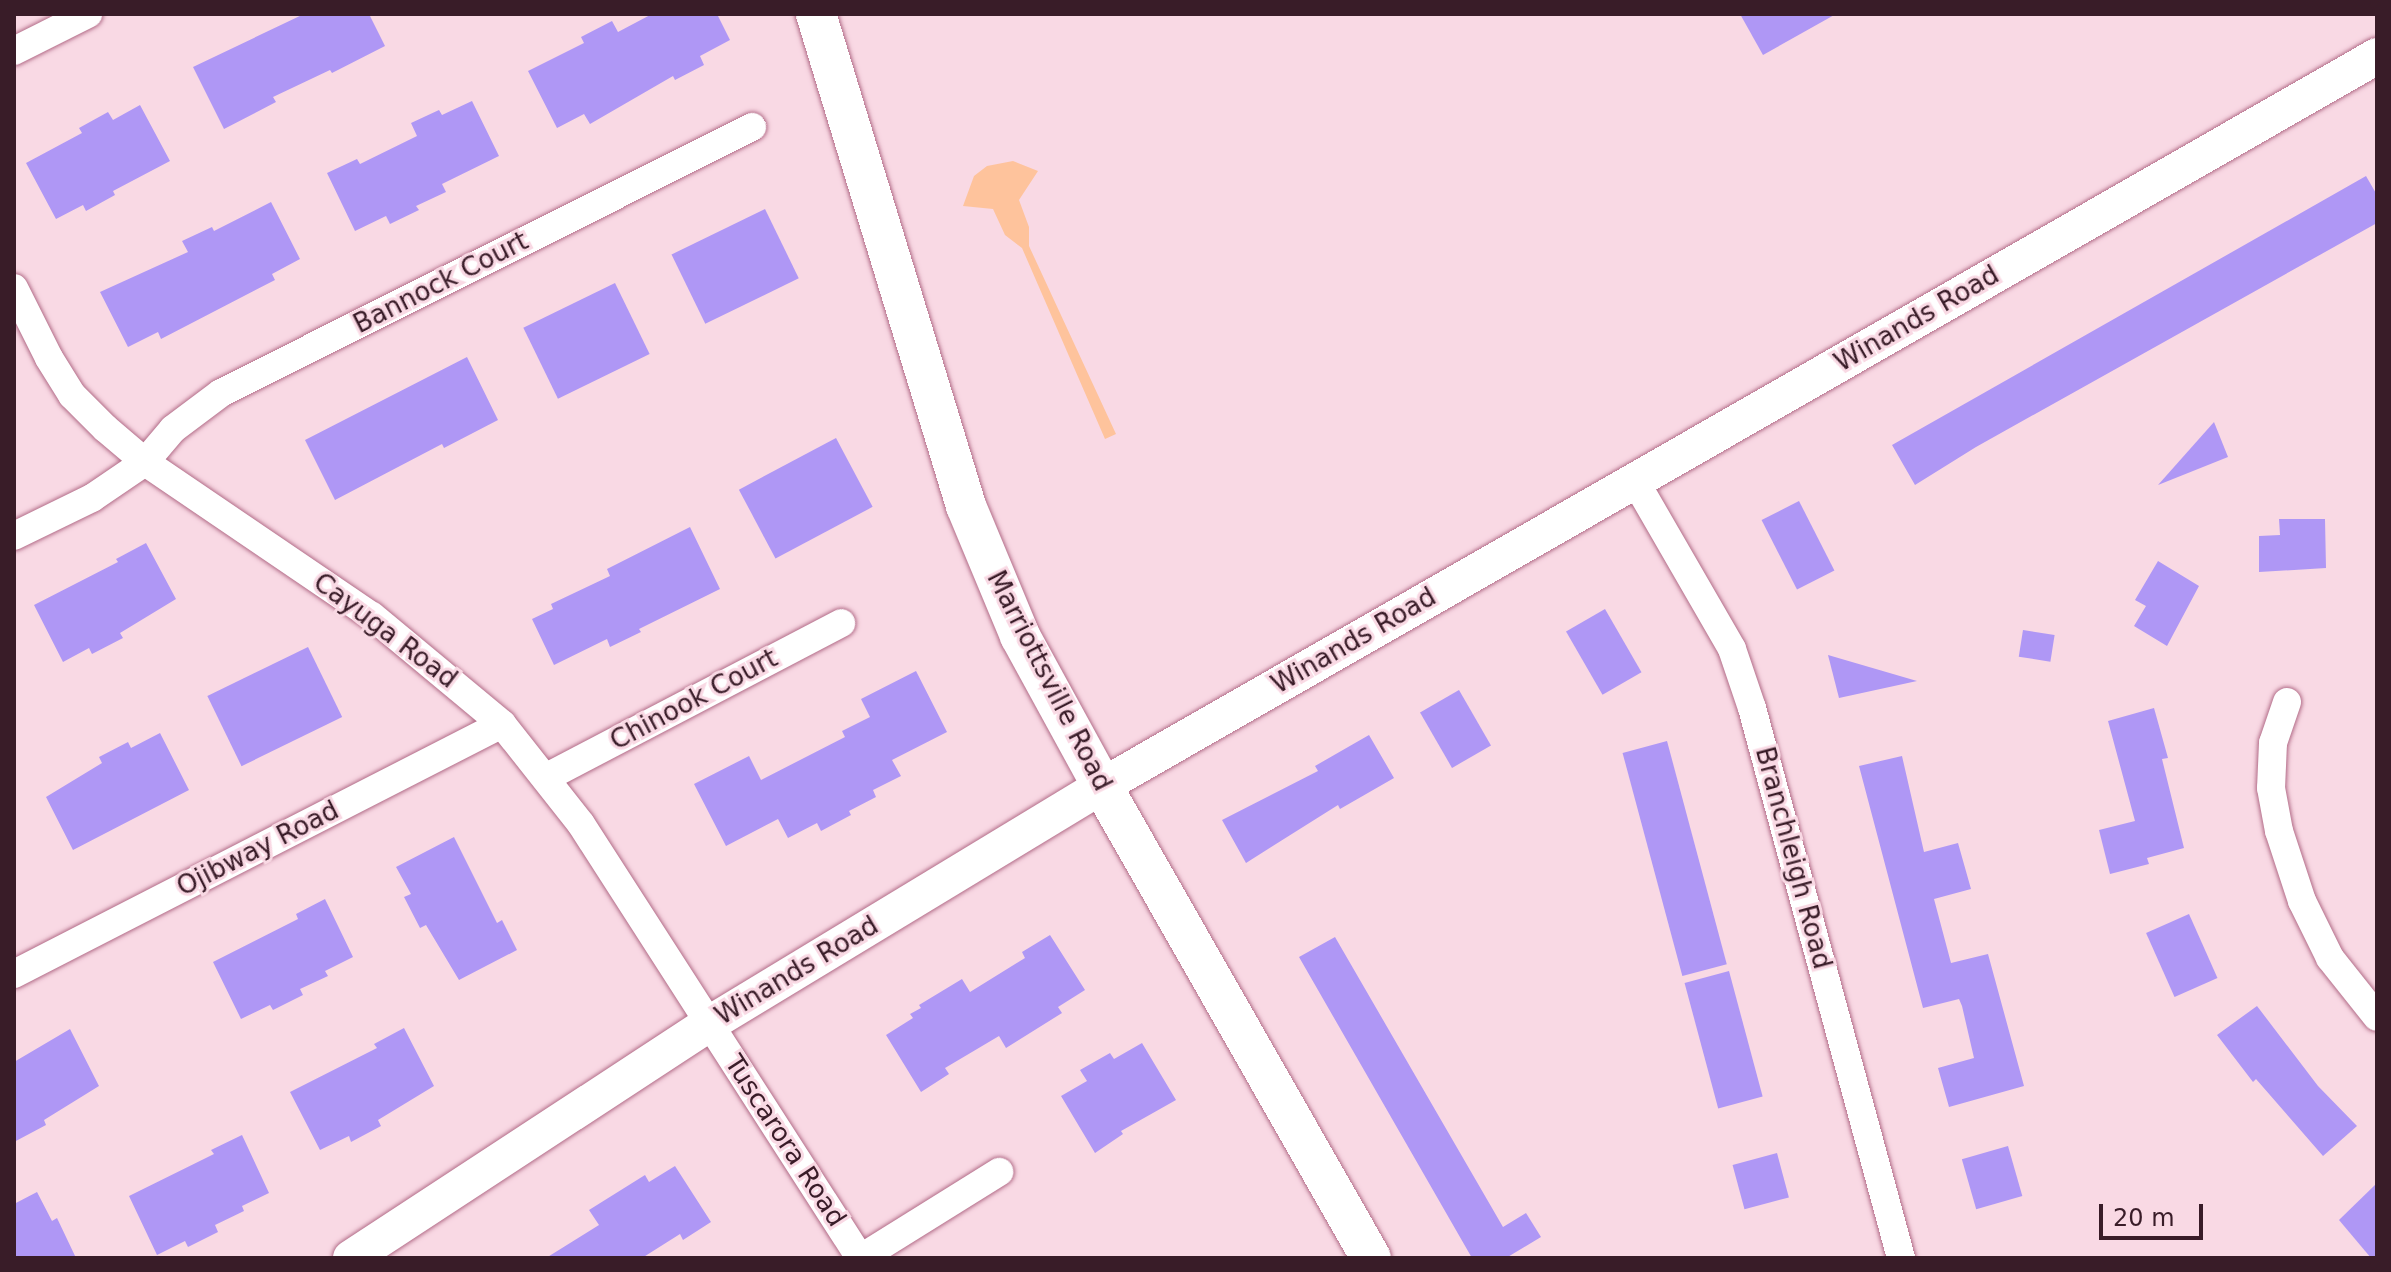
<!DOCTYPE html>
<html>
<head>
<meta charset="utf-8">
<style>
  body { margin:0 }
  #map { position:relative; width:2391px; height:1272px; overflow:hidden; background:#f9d9e4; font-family:"DejaVu Sans",sans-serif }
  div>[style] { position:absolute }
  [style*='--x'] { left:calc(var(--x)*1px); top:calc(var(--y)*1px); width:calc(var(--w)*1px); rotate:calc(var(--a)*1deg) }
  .green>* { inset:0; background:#fec39c }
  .building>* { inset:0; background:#af97f5; transform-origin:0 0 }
  .roads { filter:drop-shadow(0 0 2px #b26c88) drop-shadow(0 0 2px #b26c88) }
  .minor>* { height:28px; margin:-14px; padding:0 14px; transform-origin:14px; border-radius:14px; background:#fff }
  .tertiary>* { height:36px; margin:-18px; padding:0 18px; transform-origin:18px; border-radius:18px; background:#fff }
  .secondary>* { height:40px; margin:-20px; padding:0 20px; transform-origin:20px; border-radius:20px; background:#fff }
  span { translate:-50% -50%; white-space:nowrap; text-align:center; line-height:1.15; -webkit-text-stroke:6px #f9d9e4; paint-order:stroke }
  .street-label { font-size:26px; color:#391c28 }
  .frame { position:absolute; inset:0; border:16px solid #391c28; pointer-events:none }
  .scale { position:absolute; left:2099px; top:1204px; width:104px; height:36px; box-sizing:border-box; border:4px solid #391c28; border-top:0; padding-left:10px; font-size:24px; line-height:28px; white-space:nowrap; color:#391c28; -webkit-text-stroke:6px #f9d9e4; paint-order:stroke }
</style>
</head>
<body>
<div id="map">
  <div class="green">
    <div style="clip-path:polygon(1013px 161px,1038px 171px,1019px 200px,1029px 227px,1029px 246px,1116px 434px,1105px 439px,1022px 248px,1005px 235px,993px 209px,963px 206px,974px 176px,987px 166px)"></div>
  </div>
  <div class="building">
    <div style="clip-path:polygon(304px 14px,369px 14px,385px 46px,332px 73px,330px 70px,273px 97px,276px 102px,224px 129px,193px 67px)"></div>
    <div style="clip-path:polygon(652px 14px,717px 14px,730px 40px,700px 56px,704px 65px,675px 80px,673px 76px,590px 124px,584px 114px,557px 128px,528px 71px,584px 43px,581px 37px,612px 21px,618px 32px)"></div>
    <div style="clip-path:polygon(1740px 14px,1836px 14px,1763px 55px)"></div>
    <div style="clip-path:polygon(472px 101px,499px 156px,442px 184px,446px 192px,416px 206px,419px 210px,390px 224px,386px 216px,355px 231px,327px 173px,357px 159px,360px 164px,417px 136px,411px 123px,439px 110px,442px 115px)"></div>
    <div style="clip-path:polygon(140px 105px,170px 161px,113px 191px,115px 195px,86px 211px,83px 205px,56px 219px,26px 163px,82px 133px,79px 128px,108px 112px,113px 120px)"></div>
    <div style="clip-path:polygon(2366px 176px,2377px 195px,2377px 223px,1976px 447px,1915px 485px,1892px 445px)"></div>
    <div style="clip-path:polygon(271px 202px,300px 259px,272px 274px,275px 280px,161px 339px,158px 332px,128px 347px,100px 292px,188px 252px,182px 241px,212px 227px,214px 231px)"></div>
    <div style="left:765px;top:209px;width:77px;height:104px;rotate:64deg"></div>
    <div style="left:615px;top:283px;width:79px;height:102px;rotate:64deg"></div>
    <div style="clip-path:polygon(467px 357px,498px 420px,444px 448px,442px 444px,335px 500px,305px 440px)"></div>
    <div style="clip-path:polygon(2214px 422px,2228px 457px,2158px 485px)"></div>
    <div style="left:836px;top:438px;width:78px;height:110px;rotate:62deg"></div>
    <div style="left:1799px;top:501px;width:78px;height:42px;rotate:63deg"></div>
    <div style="clip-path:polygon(2279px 519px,2325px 519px,2326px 568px,2259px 572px,2259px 536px,2280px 535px)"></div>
    <div style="clip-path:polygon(690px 527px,720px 589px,639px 629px,641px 632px,610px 647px,607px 639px,554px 665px,532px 619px,553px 609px,551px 604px,610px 576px,607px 569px)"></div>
    <div style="clip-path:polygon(146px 543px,176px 599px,120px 633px,123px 638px,92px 654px,89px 648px,63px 662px,34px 605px,118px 562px,116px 559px)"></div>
    <div style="clip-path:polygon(2158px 561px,2199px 586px,2167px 646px,2134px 626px,2146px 606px,2135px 600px)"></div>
    <div style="left:1605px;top:609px;width:73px;height:45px;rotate:60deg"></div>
    <div style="left:2023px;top:630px;width:32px;height:27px;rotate:9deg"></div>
    <div style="left:308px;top:647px;width:78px;height:112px;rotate:64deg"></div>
    <div style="clip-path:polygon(1828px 655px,1917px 681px,1839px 698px)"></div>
    <div style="clip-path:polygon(916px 671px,947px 732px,892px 760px,901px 776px,873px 790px,876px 797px,849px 811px,851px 815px,821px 831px,817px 823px,788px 838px,778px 819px,726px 846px,694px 784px,749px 756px,761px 780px,845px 737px,842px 731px,870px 717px,861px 699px)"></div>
    <div style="left:1459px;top:690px;width:64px;height:45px;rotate:60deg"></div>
    <div style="clip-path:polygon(2154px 708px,2168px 758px,2162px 759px,2184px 848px,2147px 858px,2149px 864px,2110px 874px,2099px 830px,2135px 821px,2108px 721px)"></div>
    <div style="clip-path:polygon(160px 733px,189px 790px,73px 850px,46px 797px,102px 763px,99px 757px,128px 742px,131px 748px)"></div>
    <div style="clip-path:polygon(1369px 735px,1394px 778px,1340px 809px,1338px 805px,1246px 863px,1222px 820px,1318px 771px,1315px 766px)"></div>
    <div style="left:1667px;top:741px;width:231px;height:46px;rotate:75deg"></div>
    <div style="clip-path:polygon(1902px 756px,1924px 852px,1958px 843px,1971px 889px,1934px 899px,1951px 963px,1988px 954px,2024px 1086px,1949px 1107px,1938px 1068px,1974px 1058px,1962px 1006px,1959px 999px,1923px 1008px,1859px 766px)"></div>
    <div style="clip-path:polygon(454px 837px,497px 923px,502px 920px,517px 950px,459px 980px,426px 925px,420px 928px,404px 897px,411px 894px,396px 867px)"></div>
    <div style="clip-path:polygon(325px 899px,353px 957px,325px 971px,328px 976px,300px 989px,303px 995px,273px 1010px,270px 1005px,241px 1019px,213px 962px,298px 919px,296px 914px)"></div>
    <div style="left:2189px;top:914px;width:70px;height:47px;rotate:66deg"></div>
    <div style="clip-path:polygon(1050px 935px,1085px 990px,1058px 1007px,1062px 1013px,1006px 1048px,999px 1036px,945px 1068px,949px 1074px,921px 1092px,886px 1035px,913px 1018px,910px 1014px,921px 1008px,919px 1005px,962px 979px,970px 992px,1025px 958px,1022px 952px)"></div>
    <div style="clip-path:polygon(1335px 937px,1503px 1227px,1526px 1213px,1541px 1237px,1506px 1258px,1472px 1258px,1299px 957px)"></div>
    <div style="left:1729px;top:971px;width:130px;height:46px;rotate:75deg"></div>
    <div style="clip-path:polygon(2257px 1006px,2318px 1086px,2357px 1126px,2323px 1156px,2256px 1079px,2253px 1082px,2217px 1035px)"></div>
    <div style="clip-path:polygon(404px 1028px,434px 1086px,378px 1120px,381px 1126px,351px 1142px,349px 1136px,320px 1150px,290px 1092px,377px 1048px,374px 1044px)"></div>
    <div style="clip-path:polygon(70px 1029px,99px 1086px,44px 1120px,46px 1125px,14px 1142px,14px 1062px)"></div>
    <div style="clip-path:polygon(1142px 1043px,1176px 1100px,1121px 1131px,1123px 1134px,1095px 1153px,1061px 1096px,1087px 1081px,1080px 1070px,1110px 1053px,1114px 1059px)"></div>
    <div style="clip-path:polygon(242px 1135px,269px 1193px,242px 1206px,244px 1211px,215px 1225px,218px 1232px,188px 1247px,185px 1241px,157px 1255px,129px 1196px,214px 1154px,211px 1150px)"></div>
    <div style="left:2008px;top:1146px;width:52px;height:48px;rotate:74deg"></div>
    <div style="left:1777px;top:1153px;width:46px;height:46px;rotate:75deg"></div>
    <div style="clip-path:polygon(675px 1166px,711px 1222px,683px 1240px,680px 1234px,642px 1258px,546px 1258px,599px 1225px,589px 1210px,645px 1175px,649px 1182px)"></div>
    <div style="clip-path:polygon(2377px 1183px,2377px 1258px,2371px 1258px,2339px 1220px)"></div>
    <div style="clip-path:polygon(37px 1192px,52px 1221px,57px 1218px,76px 1258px,14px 1258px,14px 1204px)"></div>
  </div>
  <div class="roads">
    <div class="minor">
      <div style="--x:14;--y:51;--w:83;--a:-26.6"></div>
      <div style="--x:14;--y:288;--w:78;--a:63.4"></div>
      <div style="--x:49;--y:358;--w:44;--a:58.1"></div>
      <div style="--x:72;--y:395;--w:47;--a:45"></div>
      <div style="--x:105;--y:428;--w:52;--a:40.4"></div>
      <div style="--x:145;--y:462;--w:274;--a:34.2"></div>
      <div style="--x:372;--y:616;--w:169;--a:39.7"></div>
      <div style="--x:502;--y:724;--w:127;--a:51.7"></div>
      <div style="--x:581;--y:824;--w:516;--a:57.26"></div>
      <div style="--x:1634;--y:479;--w:196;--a:60"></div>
      <div style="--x:1732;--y:649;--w:62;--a:71.3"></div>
      <div style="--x:1752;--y:708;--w:570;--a:74.84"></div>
      <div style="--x:14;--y:536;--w:87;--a:-26"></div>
      <div style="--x:92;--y:498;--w:64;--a:-34.2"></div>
      <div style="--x:145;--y:462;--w:43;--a:-49.7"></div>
      <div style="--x:173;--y:429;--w:60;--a:-36.9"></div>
      <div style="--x:221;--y:393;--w:594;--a:-26.61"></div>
      <div style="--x:2287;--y:702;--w:43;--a:108.9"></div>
      <div style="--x:2273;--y:743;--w:45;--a:92.5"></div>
      <div style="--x:2271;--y:788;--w:44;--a:79.5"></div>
      <div style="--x:2279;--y:831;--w:74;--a:71.8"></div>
      <div style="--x:2302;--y:901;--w:64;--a:63.8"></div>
      <div style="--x:2330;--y:958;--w:75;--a:51.5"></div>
      <div style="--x:547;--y:777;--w:332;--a:-27.6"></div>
      <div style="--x:14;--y:974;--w:548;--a:-27.13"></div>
      <div style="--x:861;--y:1258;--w:163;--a:-31.9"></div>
    </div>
    <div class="tertiary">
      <div style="--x:351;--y:1258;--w:428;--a:-33.2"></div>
      <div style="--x:709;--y:1024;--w:459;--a:-31.2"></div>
      <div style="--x:1102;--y:786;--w:1469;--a:-29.79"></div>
    </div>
    <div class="secondary">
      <div style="--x:816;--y:14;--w:514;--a:73.04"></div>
      <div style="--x:966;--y:506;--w:141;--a:67.4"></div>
      <div style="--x:1020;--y:636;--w:171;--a:61.3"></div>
      <div style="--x:1102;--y:786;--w:543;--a:60.32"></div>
    </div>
  </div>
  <div class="street-label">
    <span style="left:441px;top:283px;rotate:-27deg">Bannock Court</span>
    <span style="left:1917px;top:319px;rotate:-30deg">Winands Road</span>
    <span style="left:385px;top:631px;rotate:37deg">Cayuga Road</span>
    <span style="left:1354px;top:641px;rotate:-30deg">Winands Road</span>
    <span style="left:1049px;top:681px;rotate:63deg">Marriottsville Road</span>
    <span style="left:694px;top:700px;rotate:-28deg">Chinook Court</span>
    <span style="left:258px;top:849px;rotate:-27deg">Ojibway Road</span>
    <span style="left:1793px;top:858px;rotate:75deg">Branchleigh Road</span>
    <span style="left:797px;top:971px;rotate:-31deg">Winands Road</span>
    <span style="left:785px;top:1141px;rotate:57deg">Tuscarora Road</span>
  </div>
  <div class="frame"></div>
  <div class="scale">20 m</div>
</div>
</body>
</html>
